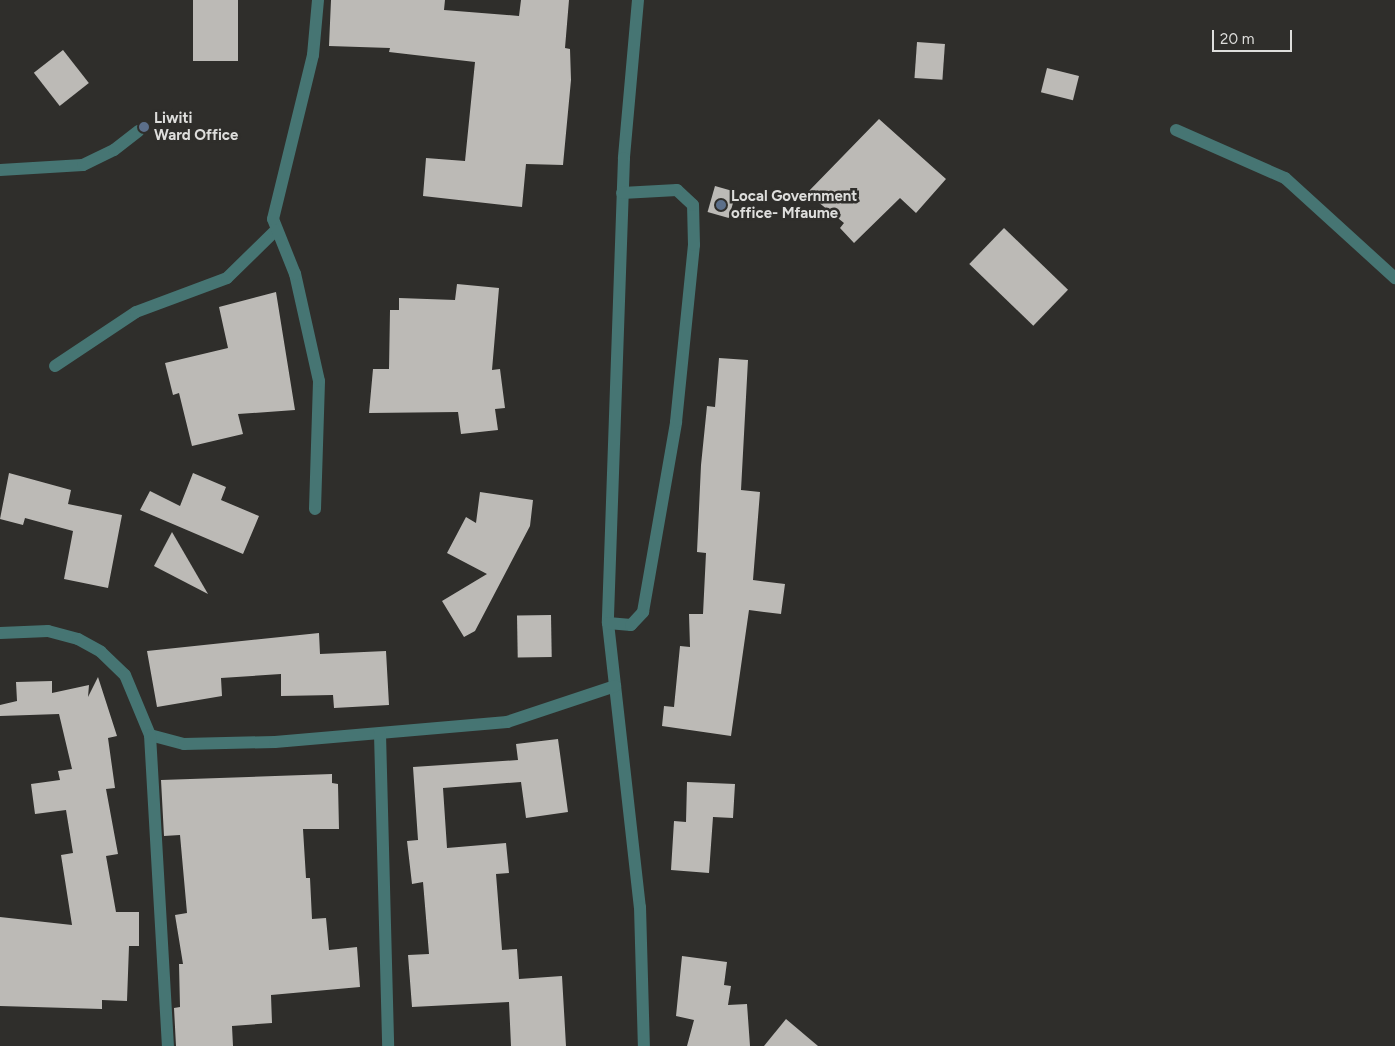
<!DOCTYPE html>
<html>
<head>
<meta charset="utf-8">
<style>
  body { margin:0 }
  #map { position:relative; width:1395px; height:1046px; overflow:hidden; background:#2f2e2b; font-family:Figtree,sans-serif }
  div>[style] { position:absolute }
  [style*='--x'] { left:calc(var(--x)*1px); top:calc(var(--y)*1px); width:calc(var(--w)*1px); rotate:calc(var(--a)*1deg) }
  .building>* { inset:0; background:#bcbab6; transform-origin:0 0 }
  .minor>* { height:12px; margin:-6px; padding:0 6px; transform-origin:6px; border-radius:6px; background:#467573 }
  .dots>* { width:14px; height:14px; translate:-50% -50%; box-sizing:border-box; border:2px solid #2f2e2b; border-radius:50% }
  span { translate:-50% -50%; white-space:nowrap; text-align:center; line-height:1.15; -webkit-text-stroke:5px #2f2e2b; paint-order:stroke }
  .poi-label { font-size:15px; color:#dededc; font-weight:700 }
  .left { translate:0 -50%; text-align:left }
  .scale { position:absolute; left:1212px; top:30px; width:80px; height:22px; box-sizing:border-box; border:2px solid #dededc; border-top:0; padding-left:6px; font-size:15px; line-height:18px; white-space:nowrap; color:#dededc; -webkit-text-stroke:4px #2f2e2b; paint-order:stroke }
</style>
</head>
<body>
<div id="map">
  <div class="building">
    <div style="left:193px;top:0;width:45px;height:61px"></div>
    <div style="clip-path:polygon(331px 0,445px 0,444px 10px,519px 16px,521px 0,569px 0,565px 48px,570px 49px,571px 80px,563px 165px,526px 164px,522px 207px,423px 196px,426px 158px,465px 161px,475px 62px,389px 52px,390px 48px,329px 46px)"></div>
    <div style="left:917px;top:42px;width:28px;height:36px;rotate:4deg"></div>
    <div style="left:63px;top:50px;width:42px;height:37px;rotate:52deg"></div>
    <div style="left:1047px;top:68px;width:33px;height:25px;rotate:14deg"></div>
    <div style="clip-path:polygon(879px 119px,946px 179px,916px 213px,900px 198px,854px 243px,840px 228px,844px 223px,807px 193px)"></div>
    <div style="left:715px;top:186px;width:22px;height:27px;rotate:16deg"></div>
    <div style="left:1004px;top:228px;width:89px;height:50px;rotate:44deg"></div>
    <div style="clip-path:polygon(457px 284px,499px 288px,492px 370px,500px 369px,505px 408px,495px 409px,498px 430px,461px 434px,458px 412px,369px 413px,373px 369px,389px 369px,390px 310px,399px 310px,399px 298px,455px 300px)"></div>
    <div style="clip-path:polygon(276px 292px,295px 410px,238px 414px,243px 434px,192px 446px,179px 393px,173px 395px,165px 363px,228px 348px,219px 307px)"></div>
    <div style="clip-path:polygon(719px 358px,748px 360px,741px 490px,760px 492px,753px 580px,785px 584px,781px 614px,749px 610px,731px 736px,662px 726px,664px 706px,674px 707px,680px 646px,690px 647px,689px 614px,703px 614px,706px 553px,697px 552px,701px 465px,707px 406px,715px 407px)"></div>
    <div style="clip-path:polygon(9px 473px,71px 490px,68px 504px,122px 515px,108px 588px,64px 579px,73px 531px,25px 518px,23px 525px,0 519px)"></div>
    <div style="clip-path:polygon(193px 473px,226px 487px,221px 500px,259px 516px,243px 554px,140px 510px,150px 491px,180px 506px)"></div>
    <div style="clip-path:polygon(480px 492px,533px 500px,530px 526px,475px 631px,464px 637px,442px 601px,487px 574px,447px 553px,466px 517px,476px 523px)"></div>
    <div style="clip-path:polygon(172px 532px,208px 594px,154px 566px)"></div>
    <div style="left:551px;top:615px;width:42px;height:34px;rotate:89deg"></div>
    <div style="clip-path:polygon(319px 633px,320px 654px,386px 651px,389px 705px,334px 708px,333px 695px,281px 696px,281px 674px,221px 678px,222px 696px,157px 707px,147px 651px)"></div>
    <div style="clip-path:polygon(98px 677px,117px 736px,108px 738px,115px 788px,106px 789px,118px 854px,106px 856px,116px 912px,139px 912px,139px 946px,129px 946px,127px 1001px,102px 1000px,102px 1009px,0 1006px,0 917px,72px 925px,61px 855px,73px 853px,66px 810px,35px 814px,31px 784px,60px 780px,58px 771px,72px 769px,59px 714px,0 716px,0 705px,17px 701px,16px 682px,52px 681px,52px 693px,89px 685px,88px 697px)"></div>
    <div style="clip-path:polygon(558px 739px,568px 812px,526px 818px,521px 782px,443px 788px,447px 848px,506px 843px,509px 873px,496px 874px,502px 950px,517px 949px,519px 979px,562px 976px,566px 1046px,511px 1046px,509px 1002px,412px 1007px,408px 955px,429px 954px,423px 882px,412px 884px,407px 841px,418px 840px,413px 767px,518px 760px,516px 744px)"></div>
    <div style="clip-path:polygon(332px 774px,332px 783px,338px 784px,339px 829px,303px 829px,306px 878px,310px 878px,312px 919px,326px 918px,329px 950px,357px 947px,360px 987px,271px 995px,272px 1023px,232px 1026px,233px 1046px,176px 1046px,174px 1008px,180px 1007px,179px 964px,183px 964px,175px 915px,187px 913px,180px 835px,164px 836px,161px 780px)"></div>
    <div style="clip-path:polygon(687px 782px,735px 784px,733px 818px,713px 817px,709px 873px,671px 870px,674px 821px,686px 822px)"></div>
    <div style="clip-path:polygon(682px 956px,727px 962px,724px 985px,731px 986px,728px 1005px,747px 1004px,750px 1046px,687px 1046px,694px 1020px,676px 1016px)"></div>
    <div style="clip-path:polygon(786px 1019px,818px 1046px,764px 1046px)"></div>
  </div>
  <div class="minor">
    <div style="--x:638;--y:0;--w:159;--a:95.1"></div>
    <div style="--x:624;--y:158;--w:465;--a:92"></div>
    <div style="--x:608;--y:623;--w:286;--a:83.6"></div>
    <div style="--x:640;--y:907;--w:139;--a:88.4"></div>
    <div style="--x:1176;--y:130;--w:119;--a:23.8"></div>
    <div style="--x:1285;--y:178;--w:149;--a:42.3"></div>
    <div style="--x:0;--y:170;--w:83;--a:-3.4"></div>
    <div style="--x:83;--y:165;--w:34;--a:-26"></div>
    <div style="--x:114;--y:150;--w:31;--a:-38"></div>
    <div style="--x:55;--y:366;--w:97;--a:-33.7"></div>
    <div style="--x:136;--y:312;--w:97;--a:-20.5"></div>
    <div style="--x:227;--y:278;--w:69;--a:-44.4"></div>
    <div style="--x:315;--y:509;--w:128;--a:-88.2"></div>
    <div style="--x:319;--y:381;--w:110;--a:-102.6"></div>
    <div style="--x:295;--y:274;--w:59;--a:-111.8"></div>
    <div style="--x:273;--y:219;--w:169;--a:-76.3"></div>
    <div style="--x:313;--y:55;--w:55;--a:-84.8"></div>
    <div style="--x:608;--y:623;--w:23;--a:5"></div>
    <div style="--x:631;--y:625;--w:18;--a:-47"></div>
    <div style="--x:643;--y:612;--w:193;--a:-80.1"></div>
    <div style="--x:676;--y:422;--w:178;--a:-84.2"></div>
    <div style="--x:694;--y:245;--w:40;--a:-91.4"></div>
    <div style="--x:693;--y:205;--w:22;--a:-137"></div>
    <div style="--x:677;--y:190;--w:55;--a:176.9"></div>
    <div style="--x:0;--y:633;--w:48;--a:-2.4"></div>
    <div style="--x:48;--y:631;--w:31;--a:15"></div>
    <div style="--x:78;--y:639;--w:26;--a:29"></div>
    <div style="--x:101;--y:652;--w:33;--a:44"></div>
    <div style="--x:125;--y:675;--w:65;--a:67.4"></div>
    <div style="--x:150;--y:735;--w:35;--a:15"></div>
    <div style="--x:184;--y:744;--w:91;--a:-1.3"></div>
    <div style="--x:275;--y:742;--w:233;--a:-4.9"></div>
    <div style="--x:507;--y:722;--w:114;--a:-18.4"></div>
    <div style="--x:380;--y:734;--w:312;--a:88.5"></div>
    <div style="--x:150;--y:735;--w:312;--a:86.7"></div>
  </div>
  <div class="dots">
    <div style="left:144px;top:127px;background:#5c6f8a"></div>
    <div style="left:721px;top:205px;background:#5c6f8a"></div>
  </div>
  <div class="poi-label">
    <span class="left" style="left:154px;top:127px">Liwiti<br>Ward Office</span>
    <span class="left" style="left:731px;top:205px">Local Government<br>office- Mfaume</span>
  </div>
  <div class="scale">20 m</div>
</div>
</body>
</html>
